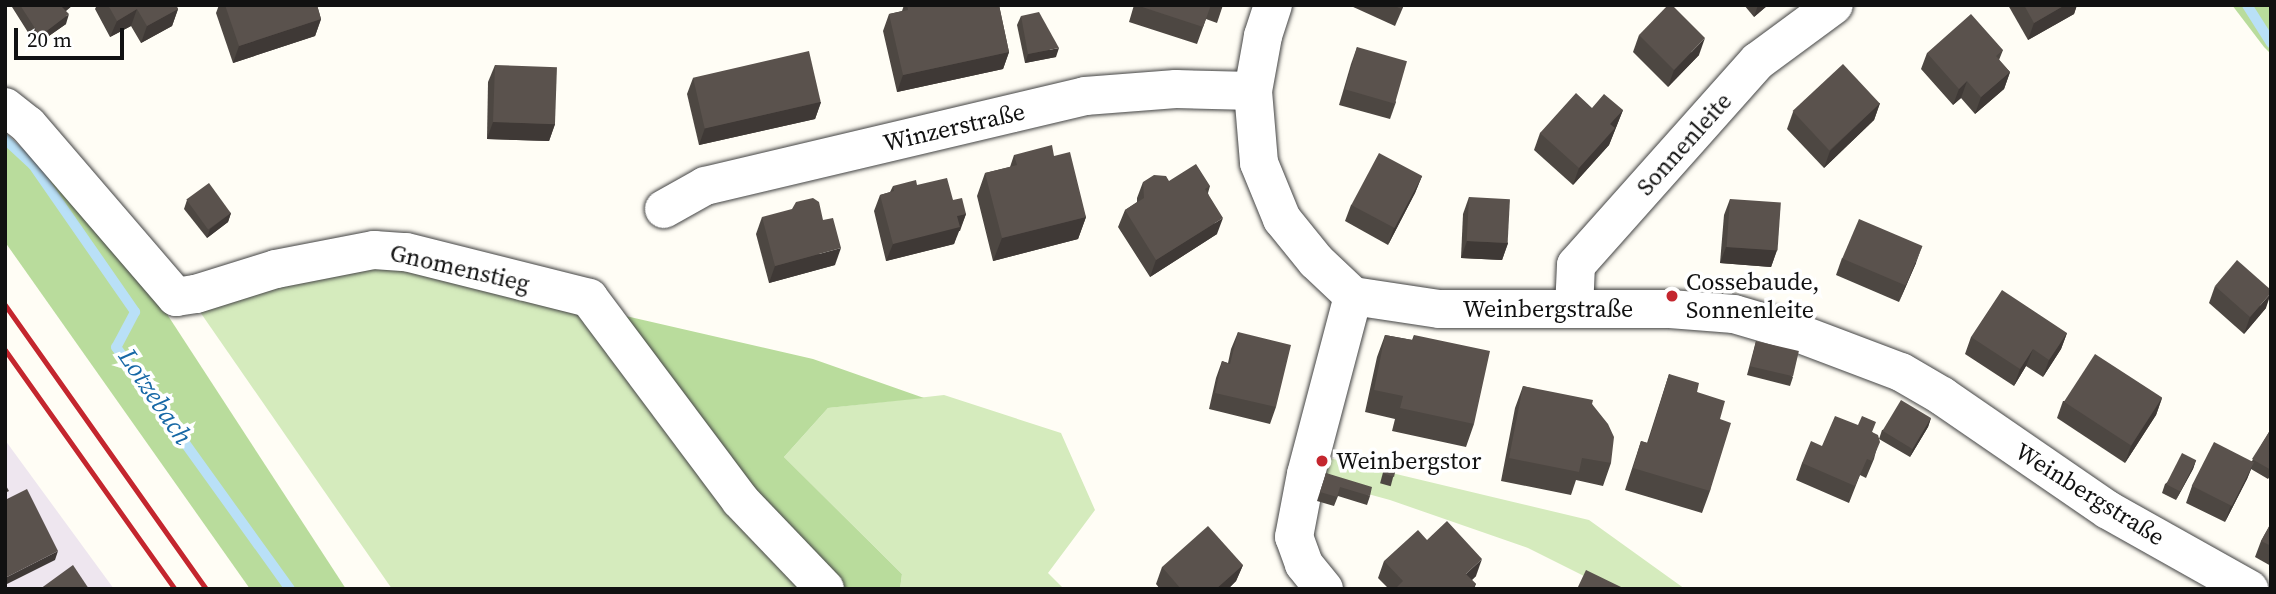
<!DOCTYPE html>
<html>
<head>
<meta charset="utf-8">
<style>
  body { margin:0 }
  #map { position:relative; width:2276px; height:594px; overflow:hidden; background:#fffdf5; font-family:"Source Serif 4",serif }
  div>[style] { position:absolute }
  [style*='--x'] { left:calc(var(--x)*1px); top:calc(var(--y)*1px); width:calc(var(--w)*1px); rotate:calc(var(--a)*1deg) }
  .industrial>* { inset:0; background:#eee6ef }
  .green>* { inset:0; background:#d5ebbd }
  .forest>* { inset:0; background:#b9dc9c }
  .stream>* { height:10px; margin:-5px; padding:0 5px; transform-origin:5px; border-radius:5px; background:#b9e0f7 }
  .roads { filter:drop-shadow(0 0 2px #444) drop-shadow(0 0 2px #444) }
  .minor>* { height:38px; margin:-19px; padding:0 19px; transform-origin:19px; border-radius:19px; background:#fff }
  .rail>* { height:5px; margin:-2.5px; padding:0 2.5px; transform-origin:2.5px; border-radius:2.5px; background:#c4262e }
  .wall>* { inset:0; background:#4d4742; transform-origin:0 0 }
  .shaded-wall>* { inset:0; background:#3f3936 }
  .building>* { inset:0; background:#5a524d; transform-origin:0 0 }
  .dots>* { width:19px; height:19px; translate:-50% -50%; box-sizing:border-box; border:4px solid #fff; border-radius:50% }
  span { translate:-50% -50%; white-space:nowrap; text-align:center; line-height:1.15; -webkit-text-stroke:7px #fff; paint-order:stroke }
  .street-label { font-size:24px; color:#111 }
  .poi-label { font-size:24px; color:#111 }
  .left { translate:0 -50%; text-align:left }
  .water-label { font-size:26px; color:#1768a6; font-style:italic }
  .frame { position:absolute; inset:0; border:7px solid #111; pointer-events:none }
  .scale { position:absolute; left:14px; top:28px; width:110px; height:32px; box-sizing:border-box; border:4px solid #111; border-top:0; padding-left:9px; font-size:21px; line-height:24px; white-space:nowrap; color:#111; -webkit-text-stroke:5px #fff; paint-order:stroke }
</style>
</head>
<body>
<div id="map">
  <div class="industrial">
    <div style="clip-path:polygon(5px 440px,114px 589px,5px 589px)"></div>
  </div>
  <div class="green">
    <div style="clip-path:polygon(391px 240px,589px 298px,825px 589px,392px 589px,198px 309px)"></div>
    <div style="clip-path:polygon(944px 395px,1061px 433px,1095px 510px,1048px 573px,1064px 589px,900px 589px,902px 574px,784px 457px,828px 408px)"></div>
    <div style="clip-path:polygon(1329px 458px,1589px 520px,1685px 589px,1610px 589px,1528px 548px,1390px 500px,1324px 482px)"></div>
  </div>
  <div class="forest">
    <div style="clip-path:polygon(2232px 5px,2271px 5px,2271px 54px,2264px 47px)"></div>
    <div style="clip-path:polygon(5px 142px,43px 160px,165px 311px,346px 589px,250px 589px,5px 242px)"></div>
    <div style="clip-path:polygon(617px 314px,813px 359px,924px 398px,828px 408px,784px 457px,902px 574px,900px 589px,838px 589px,751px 489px)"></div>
  </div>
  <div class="stream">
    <div style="--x:2247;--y:5;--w:45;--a:57.7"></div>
    <div style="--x:5;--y:139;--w:38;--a:43"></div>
    <div style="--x:33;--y:165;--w:179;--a:55.2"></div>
    <div style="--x:135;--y:312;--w:40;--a:118"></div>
    <div style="--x:116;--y:347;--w:298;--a:54.3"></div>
  </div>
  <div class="roads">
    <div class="minor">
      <div style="--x:1273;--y:5;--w:33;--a:108"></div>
      <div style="--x:1263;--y:36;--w:56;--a:100.3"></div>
      <div style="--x:1253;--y:91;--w:72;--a:85.2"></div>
      <div style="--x:1259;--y:163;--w:61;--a:67.7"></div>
      <div style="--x:1282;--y:219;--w:54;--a:51"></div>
      <div style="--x:1316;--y:261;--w:51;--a:43.4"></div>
      <div style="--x:1353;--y:296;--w:87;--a:8.6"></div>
      <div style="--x:1439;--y:309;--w:231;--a:0"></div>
      <div style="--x:1670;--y:309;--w:64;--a:4.5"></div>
      <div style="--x:1734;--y:314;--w:64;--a:16.4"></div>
      <div style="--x:1795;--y:332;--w:113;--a:20.7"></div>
      <div style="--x:1901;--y:372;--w:48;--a:30.3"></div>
      <div style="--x:1942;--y:396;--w:201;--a:34.5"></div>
      <div style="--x:2108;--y:510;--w:162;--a:29.3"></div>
      <div style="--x:5;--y:107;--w:29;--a:38"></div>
      <div style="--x:28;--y:125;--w:227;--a:49.3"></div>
      <div style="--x:176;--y:297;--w:20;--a:-9"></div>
      <div style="--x:196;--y:294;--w:84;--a:-17.4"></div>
      <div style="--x:276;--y:269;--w:100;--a:-11"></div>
      <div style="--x:374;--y:250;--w:32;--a:4"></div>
      <div style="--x:406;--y:252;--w:189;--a:14.1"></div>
      <div style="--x:589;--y:298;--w:252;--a:53.2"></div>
      <div style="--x:740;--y:500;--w:123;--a:46.3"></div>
      <div style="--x:664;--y:209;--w:47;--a:-29.3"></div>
      <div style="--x:705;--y:186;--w:391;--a:-13.3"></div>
      <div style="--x:1085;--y:96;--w:91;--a:-4.4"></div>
      <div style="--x:1176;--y:89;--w:77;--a:1.5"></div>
      <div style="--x:1574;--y:309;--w:44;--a:-87.4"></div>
      <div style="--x:1576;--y:265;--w:273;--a:-48.3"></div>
      <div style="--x:1758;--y:61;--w:94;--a:-36.4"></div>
      <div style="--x:1324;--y:589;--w:32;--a:-129"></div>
      <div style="--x:1304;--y:564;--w:29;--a:-110"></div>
      <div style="--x:1294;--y:537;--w:64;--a:-79.2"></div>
      <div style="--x:1306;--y:474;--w:184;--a:-75.2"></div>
    </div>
  </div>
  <div class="rail">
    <div style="--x:5;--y:305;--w:348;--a:54.7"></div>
    <div style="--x:5;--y:350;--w:293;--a:54.6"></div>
  </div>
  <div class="wall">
    <div style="clip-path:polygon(12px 5px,73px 5px,66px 11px,66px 24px,36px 45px,12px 7px)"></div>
    <div style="clip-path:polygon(97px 5px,176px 5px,178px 9px,172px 26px,141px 43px,131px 26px,110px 37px,95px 9px)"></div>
    <div style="clip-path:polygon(219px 5px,317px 5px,321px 19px,315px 36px,233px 63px,216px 13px)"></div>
    <div style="clip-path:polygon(904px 5px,999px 5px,1009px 52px,1003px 69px,897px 92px,883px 31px,889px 14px,902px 11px)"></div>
    <div style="clip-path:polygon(1134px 5px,1223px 5px,1217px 23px,1206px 19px,1197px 44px,1129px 22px)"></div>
    <div style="clip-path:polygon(1351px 5px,1404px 5px,1395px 26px,1351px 6px)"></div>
    <div style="clip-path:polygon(1744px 5px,1768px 5px,1754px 17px)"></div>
    <div style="clip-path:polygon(2008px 5px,2077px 5px,2074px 14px,2028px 40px)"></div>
    <div style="clip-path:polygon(1021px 16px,1056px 57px,1025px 63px,1017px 25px)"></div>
    <div style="clip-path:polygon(1639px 35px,1699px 55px,1668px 87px,1633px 52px)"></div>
    <div style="clip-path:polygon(1357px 47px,1396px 102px,1390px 119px,1339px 105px,1351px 64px)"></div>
    <div style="clip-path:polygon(2003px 50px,1999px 60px,2010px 72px,2004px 89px,1975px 114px,1961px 98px,1953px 105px,1921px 69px,1927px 53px)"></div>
    <div style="clip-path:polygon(495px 65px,555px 124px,549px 141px,487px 139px,488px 82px)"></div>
    <div style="clip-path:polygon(693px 78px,821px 102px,815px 119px,699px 145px,687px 94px)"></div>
    <div style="clip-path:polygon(1880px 103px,1874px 120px,1824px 168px,1787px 129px,1793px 112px)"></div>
    <div style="clip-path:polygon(1592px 108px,1623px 110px,1609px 145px,1573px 185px,1534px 150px,1540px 133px)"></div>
    <div style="clip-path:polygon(1014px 155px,1054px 156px,1086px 217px,1078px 239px,993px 261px,977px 196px,985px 173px,1010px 167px)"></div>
    <div style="clip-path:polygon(1422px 176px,1415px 193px,1388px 245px,1345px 221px,1351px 205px)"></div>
    <div style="clip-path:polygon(1169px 181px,1210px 186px,1208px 193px,1217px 234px,1150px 277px,1118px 227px,1125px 210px,1137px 202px,1137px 198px,1143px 182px)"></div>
    <div style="clip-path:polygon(917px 185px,953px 200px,966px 214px,960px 231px,958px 231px,954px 244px,886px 261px,874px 211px,880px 195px,890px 192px,893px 186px)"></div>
    <div style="clip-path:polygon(1469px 197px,1508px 243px,1502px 260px,1461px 258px,1463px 214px)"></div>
    <div style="clip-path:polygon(1730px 199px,1777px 250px,1771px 267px,1720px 263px,1724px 215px)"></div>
    <div style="clip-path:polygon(187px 200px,231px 213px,228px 222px,207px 238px,184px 209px)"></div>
    <div style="clip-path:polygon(762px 217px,835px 265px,769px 283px,756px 234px)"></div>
    <div style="clip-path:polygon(1842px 258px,1916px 263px,1899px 302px,1836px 275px)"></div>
    <div style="clip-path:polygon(2215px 286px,2266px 308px,2244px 334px,2209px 303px)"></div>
    <div style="clip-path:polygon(1238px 332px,1276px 407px,1270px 424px,1209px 409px,1216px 378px,1222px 361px,1228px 363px,1231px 349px)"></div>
    <div style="clip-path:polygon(2067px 333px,2061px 349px,2043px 377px,2026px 366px,2014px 386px,1965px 354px,1971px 337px)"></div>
    <div style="clip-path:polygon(1385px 335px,1412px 340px,1414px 335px,1474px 424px,1466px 447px,1392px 431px,1395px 419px,1365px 412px,1377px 357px)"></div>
    <div style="clip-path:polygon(1756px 341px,1793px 377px,1790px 386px,1747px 375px)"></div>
    <div style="clip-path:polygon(1669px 374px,1697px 392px,1720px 419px,1710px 491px,1702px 513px,1625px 490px,1641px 441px,1647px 443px)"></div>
    <div style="clip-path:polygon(1523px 386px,1592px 404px,1611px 463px,1603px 486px,1576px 480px,1571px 495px,1501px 481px,1515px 408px)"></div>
    <div style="clip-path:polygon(2162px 398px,2156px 415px,2125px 463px,2057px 418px,2063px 401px)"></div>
    <div style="clip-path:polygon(1931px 418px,1928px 427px,1910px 457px,1879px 439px,1874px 459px,1866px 478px,1860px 475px,1849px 503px,1796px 480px,1802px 463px,1822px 446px,1872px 432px,1879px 439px,1882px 430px)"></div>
    <div style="clip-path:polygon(2269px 432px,2271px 433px,2271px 475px,2268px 479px,2251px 469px,2247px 479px,2225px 522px,2186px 503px,2192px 486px,2252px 461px)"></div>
    <div style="clip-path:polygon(2196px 460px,2193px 469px,2176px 500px,2162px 493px,2165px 484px)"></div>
    <div style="left:1385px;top:465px;width:11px;height:19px;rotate:15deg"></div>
    <div style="clip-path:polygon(1326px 473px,1370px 496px,1367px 505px,1338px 496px,1334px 506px,1317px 501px)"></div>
    <div style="clip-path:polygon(2271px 523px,2271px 566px,2255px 557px,2261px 541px)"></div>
    <div style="clip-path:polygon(1384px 561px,1476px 576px,1472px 580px,1476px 584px,1474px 589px,1389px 589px,1378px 578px)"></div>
    <div style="clip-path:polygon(1243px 565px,1236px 581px,1228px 589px,1160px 589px,1156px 584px,1162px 567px)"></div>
  </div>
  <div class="shaded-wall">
    <div style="clip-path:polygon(65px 5px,73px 5px,59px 16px,62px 7px)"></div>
    <div style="clip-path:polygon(1758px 5px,1768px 5px,1754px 17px)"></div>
    <div style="clip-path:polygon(2065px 5px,2077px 5px,2074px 14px,2028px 40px,2034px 23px)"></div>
    <div style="clip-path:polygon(137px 9px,131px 26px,110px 37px,117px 21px)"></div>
    <div style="clip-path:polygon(178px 9px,172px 26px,141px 43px,147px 26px)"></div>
    <div style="clip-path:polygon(69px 14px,66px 24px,36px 45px,40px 36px)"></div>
    <div style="clip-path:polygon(321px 19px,315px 36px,233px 63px,239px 46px)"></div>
    <div style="clip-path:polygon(1705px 38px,1699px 55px,1668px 87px,1674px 70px)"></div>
    <div style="clip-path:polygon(1059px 48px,1056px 57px,1025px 63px,1028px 54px)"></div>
    <div style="clip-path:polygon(1009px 52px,1003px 69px,897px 92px,903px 75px)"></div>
    <div style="clip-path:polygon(2010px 72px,2004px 89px,1975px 114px,1981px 97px)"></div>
    <div style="clip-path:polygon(1967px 81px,1961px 98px,1953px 105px,1959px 89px)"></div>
    <div style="clip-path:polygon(821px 102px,815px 119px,699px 145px,705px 128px)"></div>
    <div style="clip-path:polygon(1880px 103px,1874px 120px,1824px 168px,1830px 151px)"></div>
    <div style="clip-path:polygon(1623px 110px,1609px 145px,1573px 185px,1579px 168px,1610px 124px)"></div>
    <div style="clip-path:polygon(493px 122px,555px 124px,549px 141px,487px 139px)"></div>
    <div style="clip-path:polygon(1422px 176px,1415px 193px,1388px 245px,1394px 228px)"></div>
    <div style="clip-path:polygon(231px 213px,228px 222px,207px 238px,210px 229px)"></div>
    <div style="clip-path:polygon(966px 214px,954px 244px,886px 261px,893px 244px,957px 216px)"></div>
    <div style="clip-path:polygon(1086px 217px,1078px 239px,993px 261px,1002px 238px)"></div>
    <div style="clip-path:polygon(1223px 218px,1217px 234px,1150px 277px,1156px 260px)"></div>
    <div style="clip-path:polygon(1467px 241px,1508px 243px,1502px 260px,1461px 258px)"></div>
    <div style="clip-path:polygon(1922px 246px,1916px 263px,1899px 302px,1905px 286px)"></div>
    <div style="clip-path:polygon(1726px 247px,1777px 250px,1771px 267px,1720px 263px)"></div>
    <div style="clip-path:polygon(841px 248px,835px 265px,769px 283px,775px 266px)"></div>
    <div style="clip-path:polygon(2271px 293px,2266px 308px,2244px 334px,2250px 317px)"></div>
    <div style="clip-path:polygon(2067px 333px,2061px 349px,2043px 377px,2049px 360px)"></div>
    <div style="clip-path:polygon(2033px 349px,2026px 366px,2014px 386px,2020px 369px)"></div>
    <div style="clip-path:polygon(2162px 398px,2156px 415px,2125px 463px,2131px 446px)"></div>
    <div style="clip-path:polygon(1931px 418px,1928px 427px,1910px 457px,1913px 448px)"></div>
    <div style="clip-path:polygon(2196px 460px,2193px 469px,2176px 500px,2180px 491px)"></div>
    <div style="clip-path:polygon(2254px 462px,2247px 479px,2225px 522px,2231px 505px)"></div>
    <div style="clip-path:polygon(58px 551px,55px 560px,5px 585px,5px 578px)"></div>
    <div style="clip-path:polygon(1482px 559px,1476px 576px,1462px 589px,1466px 574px)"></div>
    <div style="clip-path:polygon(1243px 565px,1236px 581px,1228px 589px,1216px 589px)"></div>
  </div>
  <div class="building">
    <div style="clip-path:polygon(20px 5px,65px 5px,62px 7px,69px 14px,40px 36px)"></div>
    <div style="clip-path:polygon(108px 5px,176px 5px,178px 9px,147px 26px,137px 9px,117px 21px)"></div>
    <div style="clip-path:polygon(225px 5px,317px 5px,321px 19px,239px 46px)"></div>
    <div style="clip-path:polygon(907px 5px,999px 5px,1009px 52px,903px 75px,889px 14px,908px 10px)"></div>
    <div style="clip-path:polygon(1136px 5px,1211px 5px,1203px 27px)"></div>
    <div style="clip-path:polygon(1393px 5px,1403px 5px,1401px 9px)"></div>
    <div style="clip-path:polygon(1668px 5px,1672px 5px,1705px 38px,1674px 70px,1639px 35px)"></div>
    <div style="clip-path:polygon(2024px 5px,2065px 5px,2034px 23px)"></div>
    <div style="clip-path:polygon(1039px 12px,1059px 48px,1028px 54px,1021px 16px)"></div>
    <div style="clip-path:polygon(1971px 14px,2003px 50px,1996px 56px,2010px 72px,1981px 97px,1967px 81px,1959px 89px,1927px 53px)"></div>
    <div style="left:1357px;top:47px;width:52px;height:44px;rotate:16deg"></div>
    <div style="left:809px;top:51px;width:52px;height:119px;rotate:77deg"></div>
    <div style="left:1843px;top:64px;width:54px;height:69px;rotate:47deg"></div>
    <div style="left:495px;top:65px;width:62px;height:57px;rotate:2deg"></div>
    <div style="clip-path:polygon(1576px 93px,1592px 108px,1604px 94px,1623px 110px,1610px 124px,1615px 128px,1579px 168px,1540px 133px)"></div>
    <div style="clip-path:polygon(1052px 145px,1054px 156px,1070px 152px,1086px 217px,1002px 238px,985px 173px,1017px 165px,1014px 155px)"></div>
    <div style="left:1379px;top:153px;width:49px;height:59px;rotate:28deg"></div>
    <div style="clip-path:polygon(1196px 164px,1210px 186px,1205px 189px,1223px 218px,1156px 260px,1125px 210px,1144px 198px,1143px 182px,1154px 175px,1166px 176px,1169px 181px)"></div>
    <div style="clip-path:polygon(947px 178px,953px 200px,962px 198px,966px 214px,957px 216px,960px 227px,893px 244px,880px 195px,894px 191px,893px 186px,916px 180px,917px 185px)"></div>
    <div style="left:209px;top:183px;width:37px;height:28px;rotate:54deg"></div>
    <div style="left:1469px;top:197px;width:41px;height:44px;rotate:3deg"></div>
    <div style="clip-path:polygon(813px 198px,819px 202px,823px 220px,833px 218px,841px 248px,775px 266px,762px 217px,792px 209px,796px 202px)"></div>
    <div style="left:1730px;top:199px;width:51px;height:48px;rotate:4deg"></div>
    <div style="left:1859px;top:219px;width:69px;height:43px;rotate:23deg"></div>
    <div style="clip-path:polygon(2237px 260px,2271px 290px,2271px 293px,2250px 317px,2215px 286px)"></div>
    <div style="clip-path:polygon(2002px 290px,2067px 333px,2049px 360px,2033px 349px,2020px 369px,1971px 337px)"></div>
    <div style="clip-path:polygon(1238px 332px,1291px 345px,1276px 407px,1215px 393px,1222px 361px,1230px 364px)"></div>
    <div style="clip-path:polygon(1385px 335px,1413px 340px,1414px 335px,1490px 351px,1474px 424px,1400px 408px,1403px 396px,1374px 390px)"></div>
    <div style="left:1756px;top:341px;width:44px;height:26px;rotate:13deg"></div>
    <div style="left:2095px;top:354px;width:80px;height:57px;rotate:33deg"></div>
    <div style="clip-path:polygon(1669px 374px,1699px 383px,1697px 392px,1725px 401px,1720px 419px,1731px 423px,1710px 491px,1633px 468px,1641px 441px,1648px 443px)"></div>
    <div style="clip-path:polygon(1523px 386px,1593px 400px,1592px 404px,1608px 424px,1614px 437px,1611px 463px,1582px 458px,1579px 472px,1509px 458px)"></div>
    <div style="left:1901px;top:400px;width:35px;height:36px;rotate:31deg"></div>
    <div style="clip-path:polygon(1835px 416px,1858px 425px,1862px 416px,1876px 422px,1872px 432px,1878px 435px,1880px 442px,1872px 461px,1867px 459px,1855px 486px,1802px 463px,1811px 441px,1822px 446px)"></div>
    <div style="clip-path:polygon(2269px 432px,2271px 433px,2271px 470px,2252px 459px)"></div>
    <div style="left:2214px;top:442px;width:45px;height:49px;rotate:27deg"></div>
    <div style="left:2182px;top:453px;width:16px;height:35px;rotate:27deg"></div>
    <div style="clip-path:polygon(1385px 465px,1396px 468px,1394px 477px,1383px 473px)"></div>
    <div style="clip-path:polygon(1326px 473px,1372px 487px,1370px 496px,1340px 487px,1337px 497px,1320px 492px)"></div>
    <div style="clip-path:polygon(5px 484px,9px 491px,5px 493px)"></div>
    <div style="clip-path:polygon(27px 489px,58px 551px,5px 578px,5px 500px)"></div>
    <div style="clip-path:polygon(1447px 521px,1482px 559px,1466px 574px,1476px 584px,1471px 589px,1399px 589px,1397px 587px,1403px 581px,1384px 561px,1418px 530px,1427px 540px)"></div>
    <div style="clip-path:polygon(2271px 523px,2271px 546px,2261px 541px)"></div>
    <div style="clip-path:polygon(1208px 526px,1243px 565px,1216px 589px,1181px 589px,1162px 567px)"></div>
    <div style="clip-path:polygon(73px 565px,89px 589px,40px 589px)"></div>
    <div style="clip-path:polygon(1586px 570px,1621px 587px,1620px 589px,1577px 589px)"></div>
  </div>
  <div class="dots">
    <div style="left:1672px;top:296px;background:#c4262e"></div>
    <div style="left:1322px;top:461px;background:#c4262e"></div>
  </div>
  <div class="street-label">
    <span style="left:954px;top:127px;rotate:-13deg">Winzerstraße</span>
    <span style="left:1684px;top:144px;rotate:-48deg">Sonnenleite</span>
    <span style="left:460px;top:268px;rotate:13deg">Gnomenstieg</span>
    <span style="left:1548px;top:309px">Weinbergstraße</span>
    <span style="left:2090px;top:494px;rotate:32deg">Weinbergstraße</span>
  </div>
  <div class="poi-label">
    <span class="left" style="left:1686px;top:296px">Cossebaude,<br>Sonnenleite</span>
    <span class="left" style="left:1336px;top:461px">Weinbergstor</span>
  </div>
  <div class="water-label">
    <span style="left:155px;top:397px;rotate:56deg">Lotzebach</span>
  </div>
  <div class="frame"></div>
  <div class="scale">20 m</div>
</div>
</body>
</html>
